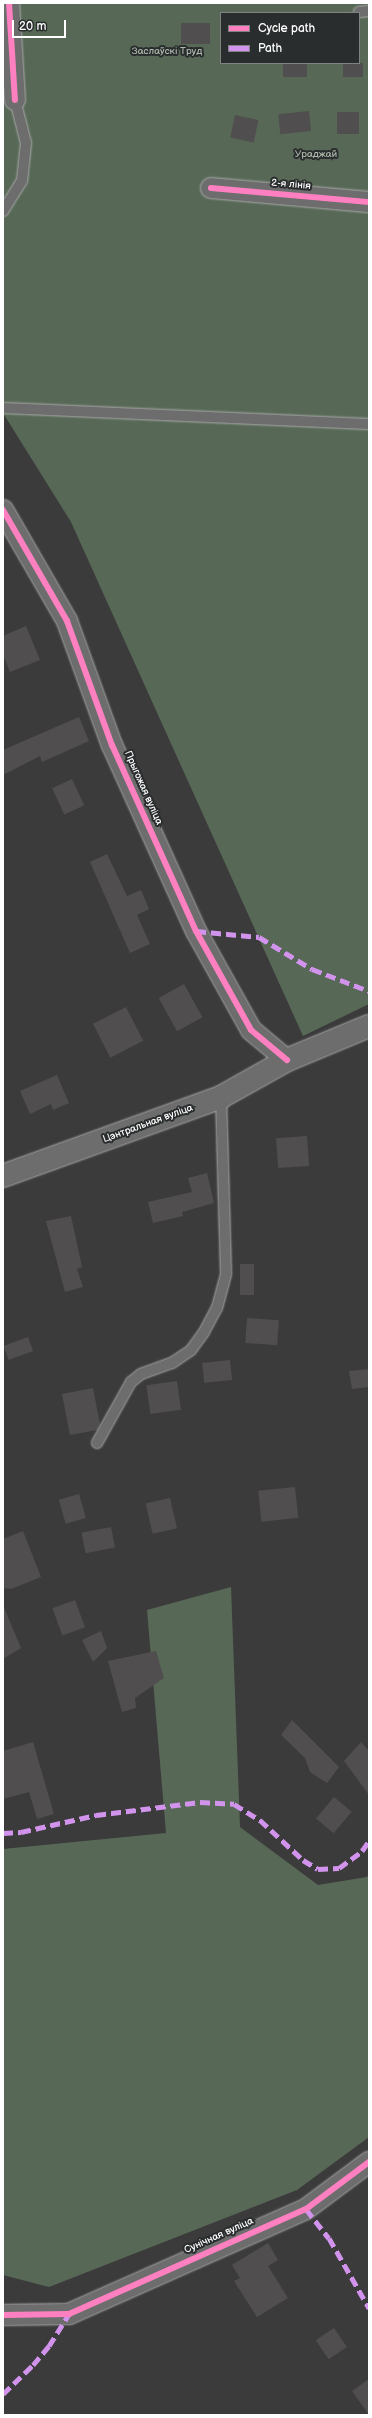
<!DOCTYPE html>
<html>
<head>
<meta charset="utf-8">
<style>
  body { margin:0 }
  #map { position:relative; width:372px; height:2418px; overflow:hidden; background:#3c3b3c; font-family:"Balsamiq Sans",sans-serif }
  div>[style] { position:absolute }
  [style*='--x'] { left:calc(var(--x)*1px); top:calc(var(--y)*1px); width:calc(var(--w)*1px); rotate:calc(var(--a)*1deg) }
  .green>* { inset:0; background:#576956 }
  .building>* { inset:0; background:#514e4f; transform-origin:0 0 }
  .roads { filter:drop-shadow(0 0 1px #a7a7a7) drop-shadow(0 0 1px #a7a7a7) }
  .service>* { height:10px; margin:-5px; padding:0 5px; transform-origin:5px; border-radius:5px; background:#6d6d6d }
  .minor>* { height:20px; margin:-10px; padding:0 10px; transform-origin:10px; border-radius:10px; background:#6d6d6d }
  .tertiary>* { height:22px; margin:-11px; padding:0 11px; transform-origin:11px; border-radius:11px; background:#6d6d6d }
  .quiet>* { height:5px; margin-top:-2.5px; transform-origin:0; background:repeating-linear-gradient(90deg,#d193ec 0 10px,transparent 0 15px) }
  .cycleway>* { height:6px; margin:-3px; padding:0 3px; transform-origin:3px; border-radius:3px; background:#ff80c0 }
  span { translate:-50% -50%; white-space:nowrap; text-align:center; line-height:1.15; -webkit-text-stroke:4px #2a2d2e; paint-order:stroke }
  .park-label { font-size:10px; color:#adb8ac }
  .street-label { font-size:10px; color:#fff }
  .frame { position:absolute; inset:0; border:4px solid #fff; pointer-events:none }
  .legend { position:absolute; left:220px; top:12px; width:140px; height:52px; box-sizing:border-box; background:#2a2d2e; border:1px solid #7f8182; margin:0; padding:5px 7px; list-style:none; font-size:12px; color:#fff }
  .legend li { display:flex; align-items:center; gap:8px; height:20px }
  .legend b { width:20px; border:1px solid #7f8182 }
  .scale { position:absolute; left:12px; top:20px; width:54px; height:18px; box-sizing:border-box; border:2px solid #fff; border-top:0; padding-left:5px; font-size:12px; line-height:14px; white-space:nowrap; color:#fff; -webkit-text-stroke:3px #2a2d2e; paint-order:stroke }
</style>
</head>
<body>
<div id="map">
  <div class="green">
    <div style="clip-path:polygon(evenodd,3px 3px,369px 3px,369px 1004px,303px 1036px,71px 522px,3px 413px,3px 3px,221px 13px,359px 13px,359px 63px,221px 63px,221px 13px)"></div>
    <div style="clip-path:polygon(231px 1587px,240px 1827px,318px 1885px,367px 1877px,369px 1874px,369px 2137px,297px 2190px,49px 2287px,3px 2275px,3px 1849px,166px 1833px,147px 1610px)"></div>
  </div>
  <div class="building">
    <div style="left:210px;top:23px;width:21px;height:29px;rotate:90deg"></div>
    <div style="left:283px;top:63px;width:24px;height:14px"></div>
    <div style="left:343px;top:63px;width:20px;height:14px"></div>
    <div style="left:309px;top:111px;width:20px;height:31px;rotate:84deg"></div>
    <div style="left:337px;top:112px;width:22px;height:22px"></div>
    <div style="left:235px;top:115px;width:24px;height:23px;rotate:12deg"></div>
    <div style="clip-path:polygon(26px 626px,40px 660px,10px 672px,3px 655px,3px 636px)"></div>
    <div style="clip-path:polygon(79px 717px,89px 741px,42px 762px,40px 756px,3px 775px,3px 750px)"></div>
    <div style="left:72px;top:779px;width:29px;height:22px;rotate:65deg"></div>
    <div style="clip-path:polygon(107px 854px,127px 896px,141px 890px,149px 909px,137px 915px,150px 944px,130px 953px,90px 862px)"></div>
    <div style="left:184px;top:984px;width:38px;height:29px;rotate:61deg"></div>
    <div style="left:126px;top:1007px;width:38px;height:37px;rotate:63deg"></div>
    <div style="clip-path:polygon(57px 1075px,69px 1103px,53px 1110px,51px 1104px,30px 1114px,20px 1091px)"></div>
    <div style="left:307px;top:1136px;width:30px;height:31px;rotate:86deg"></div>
    <div style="clip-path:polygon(207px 1173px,214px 1203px,182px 1212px,183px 1216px,153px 1223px,148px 1202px,192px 1192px,188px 1178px)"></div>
    <div style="clip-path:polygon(71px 1216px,82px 1267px,77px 1269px,83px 1287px,65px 1292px,46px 1221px)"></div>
    <div style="left:240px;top:1264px;width:14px;height:31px"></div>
    <div style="left:247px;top:1318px;width:32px;height:25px;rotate:4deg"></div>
    <div style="left:28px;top:1337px;width:15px;height:26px;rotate:70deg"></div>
    <div style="left:230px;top:1360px;width:20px;height:28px;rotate:84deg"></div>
    <div style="clip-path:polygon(369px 1369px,369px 1387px,352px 1389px,349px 1371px)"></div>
    <div style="left:177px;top:1381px;width:29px;height:31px;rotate:82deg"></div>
    <div style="clip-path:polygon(93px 1388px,100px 1424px,97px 1430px,70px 1435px,62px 1394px)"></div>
    <div style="left:295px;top:1487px;width:31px;height:37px;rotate:84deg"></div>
    <div style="left:79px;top:1494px;width:25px;height:21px;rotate:74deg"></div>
    <div style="left:170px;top:1498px;width:31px;height:25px;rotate:77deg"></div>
    <div style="left:111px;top:1527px;width:21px;height:30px;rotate:79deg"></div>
    <div style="clip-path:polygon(23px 1531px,41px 1577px,11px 1589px,3px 1588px,3px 1539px)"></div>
    <div style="left:75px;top:1600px;width:29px;height:24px;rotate:70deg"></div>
    <div style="clip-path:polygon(3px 1605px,21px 1648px,3px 1659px)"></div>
    <div style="clip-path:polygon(101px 1631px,107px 1648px,93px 1662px,82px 1640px)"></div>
    <div style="clip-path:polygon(156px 1651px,164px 1678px,135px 1698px,136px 1708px,122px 1712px,108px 1661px)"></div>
    <div style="clip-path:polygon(292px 1720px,339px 1767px,327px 1783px,310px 1772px,305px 1758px,281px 1735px)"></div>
    <div style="clip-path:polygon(33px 1742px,54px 1814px,37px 1819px,29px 1792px,3px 1799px,3px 1751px)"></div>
    <div style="clip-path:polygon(361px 1742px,369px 1751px,369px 1795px,344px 1761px)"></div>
    <div style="left:334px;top:1797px;width:23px;height:28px;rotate:40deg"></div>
    <div style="clip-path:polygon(268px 2243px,278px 2260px,268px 2266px,288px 2298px,257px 2317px,234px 2281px,240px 2278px,232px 2265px)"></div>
    <div style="left:334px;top:2328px;width:23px;height:22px;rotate:56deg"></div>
    <div style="clip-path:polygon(369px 2379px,369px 2415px,352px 2391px)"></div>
  </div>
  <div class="roads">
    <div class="service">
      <div style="--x:359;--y:12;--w:10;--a:-6"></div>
      <div style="--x:3;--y:211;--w:36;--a:-58"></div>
      <div style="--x:22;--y:181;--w:38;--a:-84"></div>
      <div style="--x:26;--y:143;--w:44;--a:-104.3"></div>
      <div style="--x:3;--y:408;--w:366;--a:2.5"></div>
      <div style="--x:97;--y:1443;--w:70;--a:-60.9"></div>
      <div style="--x:131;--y:1382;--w:13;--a:-39"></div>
      <div style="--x:141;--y:1374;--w:33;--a:-20"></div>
      <div style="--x:172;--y:1363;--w:23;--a:-34"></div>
      <div style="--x:191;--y:1350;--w:22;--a:-54"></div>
      <div style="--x:204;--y:1332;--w:27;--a:-62"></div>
      <div style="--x:217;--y:1308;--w:35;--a:-75"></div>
      <div style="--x:226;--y:1274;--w:177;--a:-91.6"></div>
    </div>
    <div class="minor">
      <div style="--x:9;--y:3;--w:97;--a:86.5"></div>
      <div style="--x:211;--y:188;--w:159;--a:5.1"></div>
      <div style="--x:3;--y:510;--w:128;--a:60"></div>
      <div style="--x:67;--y:621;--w:132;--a:70.1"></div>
      <div style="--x:112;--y:745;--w:204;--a:65.7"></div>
      <div style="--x:196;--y:931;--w:113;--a:60.9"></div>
      <div style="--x:251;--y:1030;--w:47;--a:39.8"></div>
      <div style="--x:3;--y:2315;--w:66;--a:-0.9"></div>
      <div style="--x:69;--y:2314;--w:259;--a:-23.9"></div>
      <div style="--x:306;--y:2209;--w:79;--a:-36.7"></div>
    </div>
    <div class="tertiary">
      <div style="--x:3;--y:1176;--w:232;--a:-19.9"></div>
      <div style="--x:221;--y:1097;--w:76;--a:-29.3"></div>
      <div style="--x:287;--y:1060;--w:89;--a:-22.5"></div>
    </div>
  </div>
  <div class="quiet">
    <div style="--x:196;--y:931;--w:63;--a:5.4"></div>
    <div style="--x:259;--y:937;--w:62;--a:31.1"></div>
    <div style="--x:312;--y:969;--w:61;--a:21.1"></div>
    <div style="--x:3;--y:1833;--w:18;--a:-3"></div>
    <div style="--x:21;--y:1832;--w:77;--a:-12.8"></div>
    <div style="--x:96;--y:1815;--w:105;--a:-7.1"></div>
    <div style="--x:200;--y:1802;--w:34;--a:3"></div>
    <div style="--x:234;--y:1804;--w:31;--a:32"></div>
    <div style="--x:260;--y:1820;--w:59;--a:42.9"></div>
    <div style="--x:303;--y:1860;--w:17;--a:31"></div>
    <div style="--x:318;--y:1869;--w:21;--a:-3"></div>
    <div style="--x:339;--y:1868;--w:29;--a:-36"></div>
    <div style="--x:362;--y:1851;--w:12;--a:-55"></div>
    <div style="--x:306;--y:2209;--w:37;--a:52"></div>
    <div style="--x:329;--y:2238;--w:81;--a:60.3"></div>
    <div style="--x:3;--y:2394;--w:42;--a:-44"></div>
    <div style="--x:33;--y:2365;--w:25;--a:-50"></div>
    <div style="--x:49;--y:2346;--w:38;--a:-58"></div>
  </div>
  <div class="cycleway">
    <div style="--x:9;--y:3;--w:97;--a:86.5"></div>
    <div style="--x:211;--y:188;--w:159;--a:5.1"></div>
    <div style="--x:3;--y:510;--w:128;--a:60"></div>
    <div style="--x:67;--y:621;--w:132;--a:70.1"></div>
    <div style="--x:112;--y:745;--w:204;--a:65.7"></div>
    <div style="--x:196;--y:931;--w:113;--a:60.9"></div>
    <div style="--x:251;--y:1030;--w:47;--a:39.8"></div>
    <div style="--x:3;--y:2315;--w:66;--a:-0.9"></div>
    <div style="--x:69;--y:2314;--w:259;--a:-23.9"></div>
    <div style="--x:306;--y:2209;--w:79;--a:-36.7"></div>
  </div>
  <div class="park-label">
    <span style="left:167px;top:52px">Заслаўскі Труд</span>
    <span style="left:316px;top:155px">Ураджай</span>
  </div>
  <div class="street-label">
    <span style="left:291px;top:185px;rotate:5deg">2-я лінія</span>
    <span style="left:143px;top:788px;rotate:66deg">Прыгожая вуліца</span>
    <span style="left:148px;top:1124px;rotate:-20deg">Цэнтральная вуліца</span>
    <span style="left:219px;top:2236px;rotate:-24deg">Сунічная вуліца</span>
  </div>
  <div class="frame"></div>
  <ul class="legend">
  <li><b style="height:5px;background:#ff80c0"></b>Cycle path</li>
  <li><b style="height:5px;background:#d193ec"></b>Path</li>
  </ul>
  <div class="scale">20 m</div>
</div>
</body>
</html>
